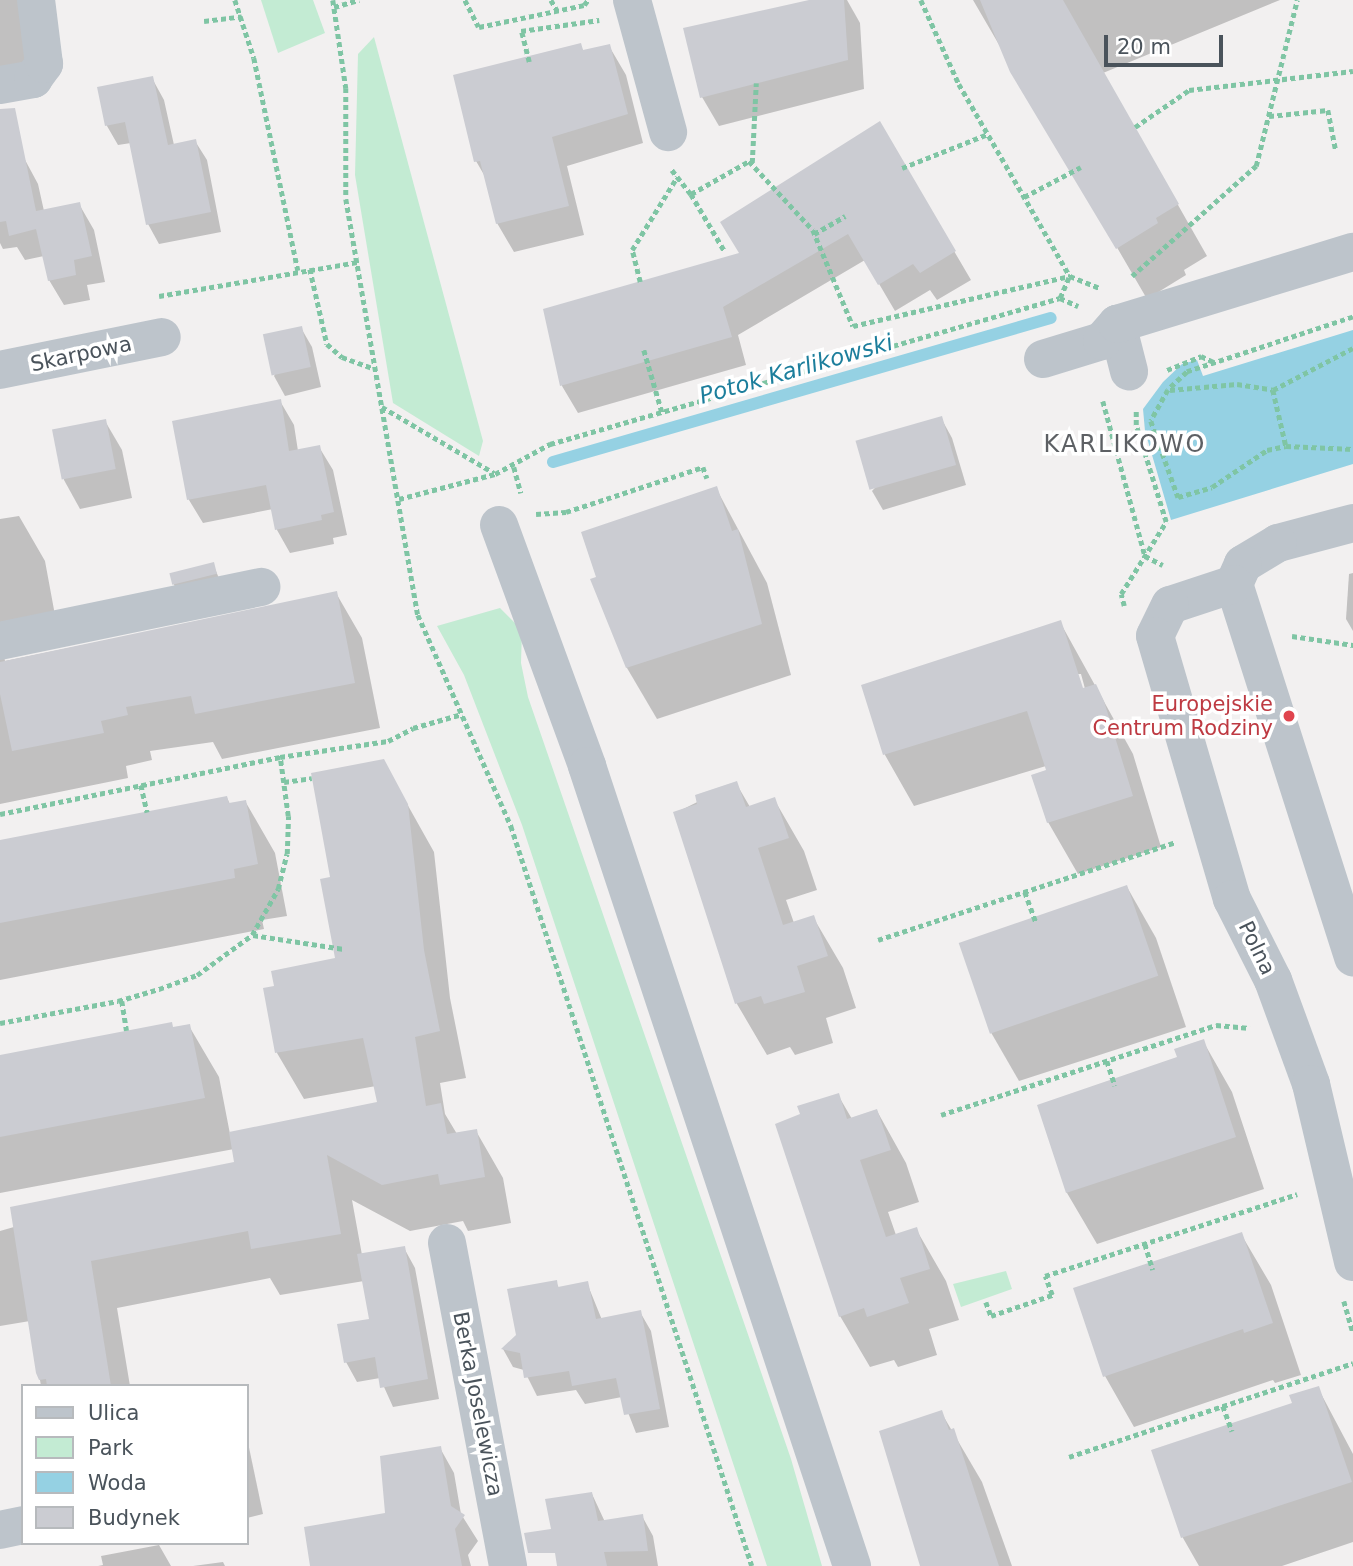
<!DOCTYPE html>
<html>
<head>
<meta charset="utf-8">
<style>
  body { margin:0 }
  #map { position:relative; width:1353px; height:1566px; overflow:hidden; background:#f2f0f0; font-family:"DejaVu Sans",sans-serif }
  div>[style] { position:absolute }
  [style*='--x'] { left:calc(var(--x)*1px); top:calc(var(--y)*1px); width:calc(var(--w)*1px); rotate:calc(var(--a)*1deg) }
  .green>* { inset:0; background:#c3ebd3 }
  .water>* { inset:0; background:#95d1e3 }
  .shadow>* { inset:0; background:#0003 }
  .stream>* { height:12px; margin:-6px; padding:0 6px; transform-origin:6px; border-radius:6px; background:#95d1e3 }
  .building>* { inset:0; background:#cbccd2; transform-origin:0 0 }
  .path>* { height:4.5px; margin-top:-2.25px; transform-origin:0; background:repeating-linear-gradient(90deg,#7fc5a4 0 5px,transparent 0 8.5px) }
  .minor>* { height:38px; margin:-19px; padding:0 19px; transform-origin:19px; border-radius:19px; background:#bdc4cb }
  .dots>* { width:19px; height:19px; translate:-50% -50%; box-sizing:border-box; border:4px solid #fff; border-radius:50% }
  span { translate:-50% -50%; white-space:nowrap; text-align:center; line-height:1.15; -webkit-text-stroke:7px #fff; paint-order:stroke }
  .street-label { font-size:21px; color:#4a535b }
  .health-label { font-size:21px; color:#be3a42 }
  .right { translate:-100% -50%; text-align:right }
  .water-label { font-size:23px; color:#1c7e9c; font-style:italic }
  .quarter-label { font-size:24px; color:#5d6064; letter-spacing:2px }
  .legend { position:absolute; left:21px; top:1384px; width:228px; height:161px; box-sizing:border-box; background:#fff; border:2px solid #b7babd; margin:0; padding:9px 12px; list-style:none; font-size:21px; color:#4a535b }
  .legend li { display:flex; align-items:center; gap:14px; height:35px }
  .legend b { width:35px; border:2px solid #b7babd }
  .scale { position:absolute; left:1104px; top:35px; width:119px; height:32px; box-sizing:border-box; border:4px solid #4a535b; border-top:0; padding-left:9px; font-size:21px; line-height:24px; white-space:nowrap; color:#4a535b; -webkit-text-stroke:5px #fff; paint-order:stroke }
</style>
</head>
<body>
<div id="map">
  <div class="green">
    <div style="clip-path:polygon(261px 0,313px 0,325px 33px,278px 53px)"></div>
    <div style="clip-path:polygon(374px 37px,483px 441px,479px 456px,393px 403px,355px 175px,358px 54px)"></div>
    <div style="clip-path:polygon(500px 608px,522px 630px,521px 663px,528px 697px,791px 1459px,822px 1566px,767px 1566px,522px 825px,464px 675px,437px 626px)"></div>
    <div style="clip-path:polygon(1006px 1271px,1012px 1289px,961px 1307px,953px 1284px)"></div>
  </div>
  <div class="water">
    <div style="clip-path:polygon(1353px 330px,1353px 464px,1171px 520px,1145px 431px,1143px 409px,1163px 382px,1182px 364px,1197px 360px,1203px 376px)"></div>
  </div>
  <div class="shadow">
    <div style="clip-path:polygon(0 0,23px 0,30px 70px,0 73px)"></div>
    <div style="clip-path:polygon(815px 0,847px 0,860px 23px,864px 89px,719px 126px,702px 97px)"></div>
    <div style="clip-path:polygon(973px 0,1280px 0,1103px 73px,1207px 256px,1184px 270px,1186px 275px,1147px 299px)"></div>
    <div style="clip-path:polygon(580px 45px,584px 52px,609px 46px,626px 75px,643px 143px,567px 166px,584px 235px,514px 252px,497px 223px,487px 180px,476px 161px)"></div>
    <div style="clip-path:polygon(153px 80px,164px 100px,174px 145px,195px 141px,207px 160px,221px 232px,159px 244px,148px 224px,131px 143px,118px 145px,107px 126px,99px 90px)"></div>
    <div style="clip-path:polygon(879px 123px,971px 280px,937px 300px,930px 290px,895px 311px,865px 260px,738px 335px,746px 365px,578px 413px,562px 386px,545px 311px,741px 255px)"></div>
    <div style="clip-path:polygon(0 138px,24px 158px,38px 184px,44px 211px,79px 204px,94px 230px,105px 282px,87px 285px,90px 300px,64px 305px,49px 280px,44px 256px,25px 260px,17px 247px,3px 249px,0 243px)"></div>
    <div style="clip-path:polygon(301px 328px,312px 347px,321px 387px,285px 396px,274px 376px)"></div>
    <div style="clip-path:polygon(280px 401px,294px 425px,298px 451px,319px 447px,333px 470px,347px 535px,333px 538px,334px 544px,290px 553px,277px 530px,273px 509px,203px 523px,189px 500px,174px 422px)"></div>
    <div style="clip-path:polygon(941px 418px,952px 438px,966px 485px,883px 510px,872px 491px)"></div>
    <div style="clip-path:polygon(105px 421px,122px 450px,132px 498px,80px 509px,64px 480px,54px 432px)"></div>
    <div style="clip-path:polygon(716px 488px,767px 583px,791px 675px,657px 719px,627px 668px,593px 580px)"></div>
    <div style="clip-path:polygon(19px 516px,45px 561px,57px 626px,0 638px,5px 661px,336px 593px,362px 638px,380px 728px,222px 759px,213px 742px,150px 751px,152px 760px,126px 766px,128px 778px,0 804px,0 519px)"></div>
    <div style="clip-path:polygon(213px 564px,221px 583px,178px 592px,173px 583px)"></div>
    <div style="clip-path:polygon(1353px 573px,1353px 631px,1346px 619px,1349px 574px)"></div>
    <div style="clip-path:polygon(evenodd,1060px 622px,1133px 754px,1161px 847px,1078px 874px,1048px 822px,1046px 766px,914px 806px,885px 755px,863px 686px,1060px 622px,1077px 674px,1081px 674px,1087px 696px,1084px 697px,1077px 674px)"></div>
    <div style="clip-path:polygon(383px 761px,434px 852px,450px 998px,466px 1078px,440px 1083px,445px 1114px,457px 1134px,476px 1131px,503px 1178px,511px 1223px,468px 1231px,463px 1221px,410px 1231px,352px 1200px,362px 1255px,404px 1248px,415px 1268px,439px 1399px,393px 1407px,380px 1378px,357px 1382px,346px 1362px,371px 1321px,364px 1281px,280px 1295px,270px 1278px,117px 1308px,130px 1386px,41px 1386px,30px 1321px,0 1326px,0 1231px,236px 1163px,234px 1149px,0 1193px,0 1057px,189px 1026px,219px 1077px,230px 1134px,379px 1103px,376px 1086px,304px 1099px,277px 1053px,276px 987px,337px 960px,332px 878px)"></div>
    <div style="clip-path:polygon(736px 783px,750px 807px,774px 799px,804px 851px,817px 890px,786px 900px,794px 923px,813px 917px,843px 968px,856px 1008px,826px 1018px,833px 1043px,795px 1055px,790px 1047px,767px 1055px,737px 1004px,675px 813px)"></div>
    <div style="clip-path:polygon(227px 798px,230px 804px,245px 801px,275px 853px,287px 916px,262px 920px,264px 929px,0 980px,0 842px)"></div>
    <div style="clip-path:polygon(1127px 887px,1156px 938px,1186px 1027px,1019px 1081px,989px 1029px)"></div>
    <div style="clip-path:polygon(1203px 1041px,1232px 1092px,1264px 1189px,1097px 1244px,1067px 1193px,1039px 1106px,1179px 1058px)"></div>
    <div style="clip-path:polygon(838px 1095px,852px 1119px,877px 1111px,906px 1163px,919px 1202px,888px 1212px,896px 1235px,916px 1229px,946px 1281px,959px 1320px,929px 1329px,937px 1355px,898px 1367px,894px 1360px,870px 1367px,840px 1316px,802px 1116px)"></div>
    <div style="clip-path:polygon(1241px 1234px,1271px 1285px,1301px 1375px,1275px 1383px,1273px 1380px,1134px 1427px,1105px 1376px)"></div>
    <div style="clip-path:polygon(556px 1282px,559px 1288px,587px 1283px,602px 1320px,640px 1312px,651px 1331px,669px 1427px,636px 1433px,622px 1397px,585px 1404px,576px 1390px,537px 1396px,524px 1370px,513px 1367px,503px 1349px,518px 1335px)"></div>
    <div style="clip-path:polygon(1318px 1388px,1353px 1454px,1353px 1542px,1282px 1566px,1199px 1566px,1183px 1538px,1154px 1451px,1295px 1404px)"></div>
    <div style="clip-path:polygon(941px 1412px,982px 1482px,1012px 1566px,922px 1566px)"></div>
    <div style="clip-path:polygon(247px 1438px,263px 1514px,247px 1518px)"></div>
    <div style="clip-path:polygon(440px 1448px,454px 1473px,461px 1514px,478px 1541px,468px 1555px,471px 1566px,312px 1566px,387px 1515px)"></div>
    <div style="clip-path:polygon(592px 1494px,605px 1522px,642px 1516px,653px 1536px,658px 1566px,558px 1566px)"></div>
    <div style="clip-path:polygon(159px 1545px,171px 1566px,98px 1566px,103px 1565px,101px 1556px)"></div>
    <div style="clip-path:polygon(223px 1562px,225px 1566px,193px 1566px)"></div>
  </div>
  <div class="stream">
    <div style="--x:553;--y:462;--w:518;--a:-16.13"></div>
  </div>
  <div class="building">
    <div style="clip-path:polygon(809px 0,844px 0,848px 60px,700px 98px,683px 28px)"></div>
    <div style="clip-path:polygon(980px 0,1063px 0,1179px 204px,1156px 218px,1158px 223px,1116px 249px,1010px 72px)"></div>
    <div style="clip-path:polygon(581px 43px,583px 50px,610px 44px,628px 114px,552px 137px,569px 206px,496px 224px,480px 161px,474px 162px,453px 75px)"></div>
    <div style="clip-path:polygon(153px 76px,168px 145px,196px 139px,211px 212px,146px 225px,125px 122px,105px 126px,97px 87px)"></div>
    <div style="clip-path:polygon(15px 108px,36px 211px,80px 202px,92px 256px,74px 260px,76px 275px,48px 281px,36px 229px,9px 236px,6px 221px,0 222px,0 109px)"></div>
    <div style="clip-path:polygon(880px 121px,956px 251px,920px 273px,913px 264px,878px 285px,848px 234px,723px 307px,732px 337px,560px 386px,543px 309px,739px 253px,720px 222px)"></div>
    <div style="left:302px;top:326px;width:42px;height:40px;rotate:78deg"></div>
    <div style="clip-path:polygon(281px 399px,289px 451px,320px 445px,334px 512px,321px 515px,322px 520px,275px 530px,266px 485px,187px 500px,172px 421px)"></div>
    <div style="left:942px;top:416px;width:51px;height:90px;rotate:74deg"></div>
    <div style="left:106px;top:419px;width:51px;height:55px;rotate:79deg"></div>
    <div style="clip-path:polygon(717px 486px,732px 531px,738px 529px,762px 624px,626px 668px,590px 579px,596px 577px,581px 532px)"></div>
    <div style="left:214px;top:562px;width:12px;height:46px;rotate:76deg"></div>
    <div style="clip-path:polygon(337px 591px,355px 683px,195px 714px,191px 696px,126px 707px,128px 715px,101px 721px,104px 733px,12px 751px,0 694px,0 662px)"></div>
    <div style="clip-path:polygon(1061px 620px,1083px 688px,1096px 684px,1104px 701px,1133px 796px,1047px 823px,1031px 775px,1046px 770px,1027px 711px,883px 755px,861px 685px)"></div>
    <div style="clip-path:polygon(384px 759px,408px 804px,424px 950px,440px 1031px,415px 1037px,426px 1106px,441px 1103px,447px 1134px,477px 1129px,485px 1177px,440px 1185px,438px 1174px,382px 1185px,327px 1155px,341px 1234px,251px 1249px,248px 1231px,91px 1261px,111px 1386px,47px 1386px,46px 1379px,39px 1380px,36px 1373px,10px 1207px,234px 1162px,229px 1132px,377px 1102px,363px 1038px,275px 1053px,263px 988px,274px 986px,271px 971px,335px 958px,320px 879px,330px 877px,311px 773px)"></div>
    <div style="clip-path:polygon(737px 781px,746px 807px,775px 797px,789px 838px,758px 848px,783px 925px,814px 915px,828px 956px,797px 966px,805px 992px,764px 1004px,761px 996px,735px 1004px,673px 812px,697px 804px,695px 795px)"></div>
    <div style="clip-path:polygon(227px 796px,229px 803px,246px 800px,258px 864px,234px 869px,235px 878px,0 923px,0 840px)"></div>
    <div style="left:1127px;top:885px;width:96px;height:178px;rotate:71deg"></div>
    <div style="clip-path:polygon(172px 1022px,173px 1027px,190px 1024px,205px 1098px,0 1137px,0 1055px)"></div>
    <div style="clip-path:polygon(1204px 1039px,1236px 1137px,1066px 1193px,1037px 1105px,1177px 1057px,1174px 1049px)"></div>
    <div style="clip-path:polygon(839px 1093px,847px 1119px,877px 1109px,891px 1150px,860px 1160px,886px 1237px,917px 1227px,930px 1269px,900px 1278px,909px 1303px,867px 1317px,864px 1308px,839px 1317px,775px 1124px,800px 1114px,797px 1106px)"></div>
    <div style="clip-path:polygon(1242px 1232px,1273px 1323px,1244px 1333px,1243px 1329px,1103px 1377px,1073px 1288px)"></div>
    <div style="clip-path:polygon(405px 1246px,428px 1379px,380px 1388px,375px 1357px,344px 1363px,337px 1324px,369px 1319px,357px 1254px)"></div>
    <div style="clip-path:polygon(557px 1280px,558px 1287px,588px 1281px,596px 1319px,641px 1310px,660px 1409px,624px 1415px,616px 1378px,572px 1386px,569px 1371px,524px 1378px,520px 1353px,501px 1349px,516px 1335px,507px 1289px)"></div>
    <div style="clip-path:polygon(1319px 1386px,1352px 1482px,1181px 1538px,1151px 1450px,1292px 1403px,1289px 1395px)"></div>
    <div style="clip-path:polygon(942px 1410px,949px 1430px,954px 1428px,999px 1566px,920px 1566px,879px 1431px)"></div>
    <div style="clip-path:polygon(441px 1446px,451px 1506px,465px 1515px,455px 1529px,462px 1566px,310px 1566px,304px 1527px,385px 1513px,380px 1456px)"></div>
    <div style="clip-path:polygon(592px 1492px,598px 1521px,643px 1514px,648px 1551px,604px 1552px,607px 1566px,557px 1566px,555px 1553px,528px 1553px,524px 1533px,551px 1529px,545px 1499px)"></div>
  </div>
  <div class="path">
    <div style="--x:235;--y:0;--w:61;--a:71.9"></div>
    <div style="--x:254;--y:58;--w:217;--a:78.3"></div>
    <div style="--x:333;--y:0;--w:89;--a:81.6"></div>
    <div style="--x:346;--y:88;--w:111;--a:90"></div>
    <div style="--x:346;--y:199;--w:422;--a:80.2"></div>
    <div style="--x:418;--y:615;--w:231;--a:66.2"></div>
    <div style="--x:511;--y:826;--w:778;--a:71.96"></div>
    <div style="--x:465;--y:0;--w:30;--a:63"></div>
    <div style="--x:479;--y:27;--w:107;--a:-11.8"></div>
    <div style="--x:584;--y:5;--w:6;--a:-51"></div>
    <div style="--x:551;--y:0;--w:12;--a:59"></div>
    <div style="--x:921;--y:0;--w:92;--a:65.7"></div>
    <div style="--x:959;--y:84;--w:222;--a:60"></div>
    <div style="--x:1070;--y:276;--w:31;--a:22"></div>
    <div style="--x:334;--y:7;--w:26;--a:-16"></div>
    <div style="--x:204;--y:21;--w:38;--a:-7"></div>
    <div style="--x:529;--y:62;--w:32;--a:-104"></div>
    <div style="--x:521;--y:31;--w:79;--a:-8"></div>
    <div style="--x:1269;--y:116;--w:59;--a:-5.8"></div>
    <div style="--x:1328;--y:110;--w:42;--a:79"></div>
    <div style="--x:1135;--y:127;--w:65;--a:-34.4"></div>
    <div style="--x:1189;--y:90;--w:165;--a:-6.6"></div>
    <div style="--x:752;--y:163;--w:80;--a:-87.1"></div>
    <div style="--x:902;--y:168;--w:92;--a:-21.6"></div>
    <div style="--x:672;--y:170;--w:31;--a:52"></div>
    <div style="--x:691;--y:194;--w:67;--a:-29.6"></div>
    <div style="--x:749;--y:161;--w:94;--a:47.2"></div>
    <div style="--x:813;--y:230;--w:104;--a:67.4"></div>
    <div style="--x:853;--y:326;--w:223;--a:-13"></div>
    <div style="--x:691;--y:194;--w:65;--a:59.5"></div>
    <div style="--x:1024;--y:197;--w:64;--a:-27.8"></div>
    <div style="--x:814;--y:234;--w:36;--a:-30"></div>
    <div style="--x:310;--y:269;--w:77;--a:77.2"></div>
    <div style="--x:327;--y:344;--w:20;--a:41"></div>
    <div style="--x:342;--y:357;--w:35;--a:20"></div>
    <div style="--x:1132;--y:276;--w:166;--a:-41.6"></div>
    <div style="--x:1256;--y:166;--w:171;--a:-76.1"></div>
    <div style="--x:640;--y:282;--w:33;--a:-104"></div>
    <div style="--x:632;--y:250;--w:86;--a:-58.3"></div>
    <div style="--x:159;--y:296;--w:201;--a:-9.7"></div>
    <div style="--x:1060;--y:298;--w:23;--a:-67"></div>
    <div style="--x:1353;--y:317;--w:175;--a:161.7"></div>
    <div style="--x:1187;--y:372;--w:26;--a:137"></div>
    <div style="--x:1168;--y:390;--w:35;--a:119"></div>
    <div style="--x:1151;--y:421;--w:81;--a:70.4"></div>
    <div style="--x:1178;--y:497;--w:35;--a:-16"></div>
    <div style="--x:1212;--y:487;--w:66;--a:-33.9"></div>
    <div style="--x:1267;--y:450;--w:19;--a:-12"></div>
    <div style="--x:1286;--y:446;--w:67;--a:2.6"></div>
    <div style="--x:644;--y:350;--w:65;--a:73.8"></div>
    <div style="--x:1167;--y:370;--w:37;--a:-22"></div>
    <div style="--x:1201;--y:356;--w:14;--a:25"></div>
    <div style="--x:1170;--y:390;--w:67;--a:-5.1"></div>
    <div style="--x:1237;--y:384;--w:36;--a:9"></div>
    <div style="--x:1273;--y:390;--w:90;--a:-27.7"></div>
    <div style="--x:1273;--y:390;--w:57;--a:76.9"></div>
    <div style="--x:1103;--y:401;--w:161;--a:74.8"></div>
    <div style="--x:1145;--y:556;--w:20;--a:27"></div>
    <div style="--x:382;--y:407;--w:130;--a:30.5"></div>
    <div style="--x:514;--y:467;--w:27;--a:75"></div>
    <div style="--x:399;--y:499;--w:99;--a:-14.6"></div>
    <div style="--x:495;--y:474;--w:63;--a:-28.6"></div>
    <div style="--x:550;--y:444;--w:530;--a:-15.98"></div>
    <div style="--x:1060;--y:298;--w:20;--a:24"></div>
    <div style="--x:536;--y:514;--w:30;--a:-4"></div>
    <div style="--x:566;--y:512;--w:144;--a:-18.2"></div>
    <div style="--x:703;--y:467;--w:12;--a:70"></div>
    <div style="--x:1124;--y:606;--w:12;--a:-104"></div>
    <div style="--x:1121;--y:594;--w:85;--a:-58"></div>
    <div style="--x:1166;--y:522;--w:102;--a:-107.2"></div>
    <div style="--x:1136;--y:425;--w:16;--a:-90"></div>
    <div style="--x:1292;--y:636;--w:62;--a:8.4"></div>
    <div style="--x:284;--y:782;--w:28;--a:-8"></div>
    <div style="--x:141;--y:785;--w:28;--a:77"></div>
    <div style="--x:0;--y:814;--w:286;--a:-11.5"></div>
    <div style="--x:280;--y:757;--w:109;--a:-8.4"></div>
    <div style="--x:388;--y:741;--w:28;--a:-27"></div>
    <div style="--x:413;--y:728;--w:51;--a:-15.9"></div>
    <div style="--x:1025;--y:892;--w:33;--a:70"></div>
    <div style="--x:253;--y:935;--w:92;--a:8.7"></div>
    <div style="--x:878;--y:940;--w:314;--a:-18.2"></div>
    <div style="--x:122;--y:1001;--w:30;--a:81"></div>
    <div style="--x:0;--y:1023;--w:120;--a:-10.6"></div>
    <div style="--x:118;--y:1001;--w:43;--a:-16.3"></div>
    <div style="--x:159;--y:989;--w:40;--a:-20.2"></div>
    <div style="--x:197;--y:975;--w:68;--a:-36"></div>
    <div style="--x:252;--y:935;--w:53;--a:-60.5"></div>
    <div style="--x:278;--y:889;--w:36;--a:-76"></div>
    <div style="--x:287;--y:854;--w:38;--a:-88"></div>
    <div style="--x:288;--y:816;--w:60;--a:-97.7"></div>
    <div style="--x:1107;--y:1061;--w:26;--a:72"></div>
    <div style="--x:941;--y:1115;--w:289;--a:-18.1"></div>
    <div style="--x:1216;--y:1025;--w:34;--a:5"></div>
    <div style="--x:1145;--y:1244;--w:27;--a:73"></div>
    <div style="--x:1344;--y:1301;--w:33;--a:74"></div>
    <div style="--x:986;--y:1302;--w:15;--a:70"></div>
    <div style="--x:991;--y:1316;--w:65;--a:-19"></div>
    <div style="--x:1052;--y:1295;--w:20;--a:-110"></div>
    <div style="--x:1045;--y:1276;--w:265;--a:-18"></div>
    <div style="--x:1223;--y:1406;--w:27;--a:70"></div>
    <div style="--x:1069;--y:1457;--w:299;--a:-18.3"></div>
  </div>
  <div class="minor">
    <div style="--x:632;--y:0;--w:137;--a:74.7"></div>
    <div style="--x:0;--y:85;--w:34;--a:-10"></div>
    <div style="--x:33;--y:79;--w:19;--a:-54"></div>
    <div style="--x:44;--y:64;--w:64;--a:-97.1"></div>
    <div style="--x:1117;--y:324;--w:49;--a:75.7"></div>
    <div style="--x:1043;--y:359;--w:62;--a:-17"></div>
    <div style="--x:1102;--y:341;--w:23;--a:-49"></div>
    <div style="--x:1117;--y:324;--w:247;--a:-17"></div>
    <div style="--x:0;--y:370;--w:165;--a:-11.5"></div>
    <div style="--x:1353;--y:523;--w:78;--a:165.1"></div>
    <div style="--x:1278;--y:543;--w:41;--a:149"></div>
    <div style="--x:1243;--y:564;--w:22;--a:114"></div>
    <div style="--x:1234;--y:584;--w:392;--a:72.3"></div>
    <div style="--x:499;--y:525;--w:257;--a:69.9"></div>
    <div style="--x:587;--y:766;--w:843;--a:71.67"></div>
    <div style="--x:1234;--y:584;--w:67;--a:161.8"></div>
    <div style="--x:1170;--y:605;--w:34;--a:116"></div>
    <div style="--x:1155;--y:636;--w:274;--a:73.7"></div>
    <div style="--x:1232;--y:899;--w:91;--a:63.2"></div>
    <div style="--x:1273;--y:980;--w:111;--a:69.9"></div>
    <div style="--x:1311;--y:1084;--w:183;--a:76.7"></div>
    <div style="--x:0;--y:641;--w:267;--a:-11.7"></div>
    <div style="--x:447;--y:1243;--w:329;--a:79.3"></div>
    <div style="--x:0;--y:1530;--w:24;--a:-12"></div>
  </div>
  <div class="dots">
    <div style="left:1289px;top:716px;background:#e0444e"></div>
  </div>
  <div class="street-label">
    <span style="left:81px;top:354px;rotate:-12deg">Skarpowa</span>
    <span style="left:1257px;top:948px;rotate:64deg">Polna</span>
    <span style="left:478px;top:1404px;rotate:79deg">Berka Joselewicza</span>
  </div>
  <div class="health-label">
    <span class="right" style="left:1273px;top:716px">Europejskie<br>Centrum Rodziny</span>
  </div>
  <div class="water-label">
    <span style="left:796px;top:369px;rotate:-16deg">Potok Karlikowski</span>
  </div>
  <div class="quarter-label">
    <span style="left:1125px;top:445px">KARLIKOWO</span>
  </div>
  <ul class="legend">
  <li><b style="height:9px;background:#bdc4cb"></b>Ulica</li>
  <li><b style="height:19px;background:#c3ebd3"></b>Park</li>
  <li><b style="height:19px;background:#95d1e3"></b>Woda</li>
  <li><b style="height:19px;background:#cbccd2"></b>Budynek</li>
  </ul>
  <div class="scale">20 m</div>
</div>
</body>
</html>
